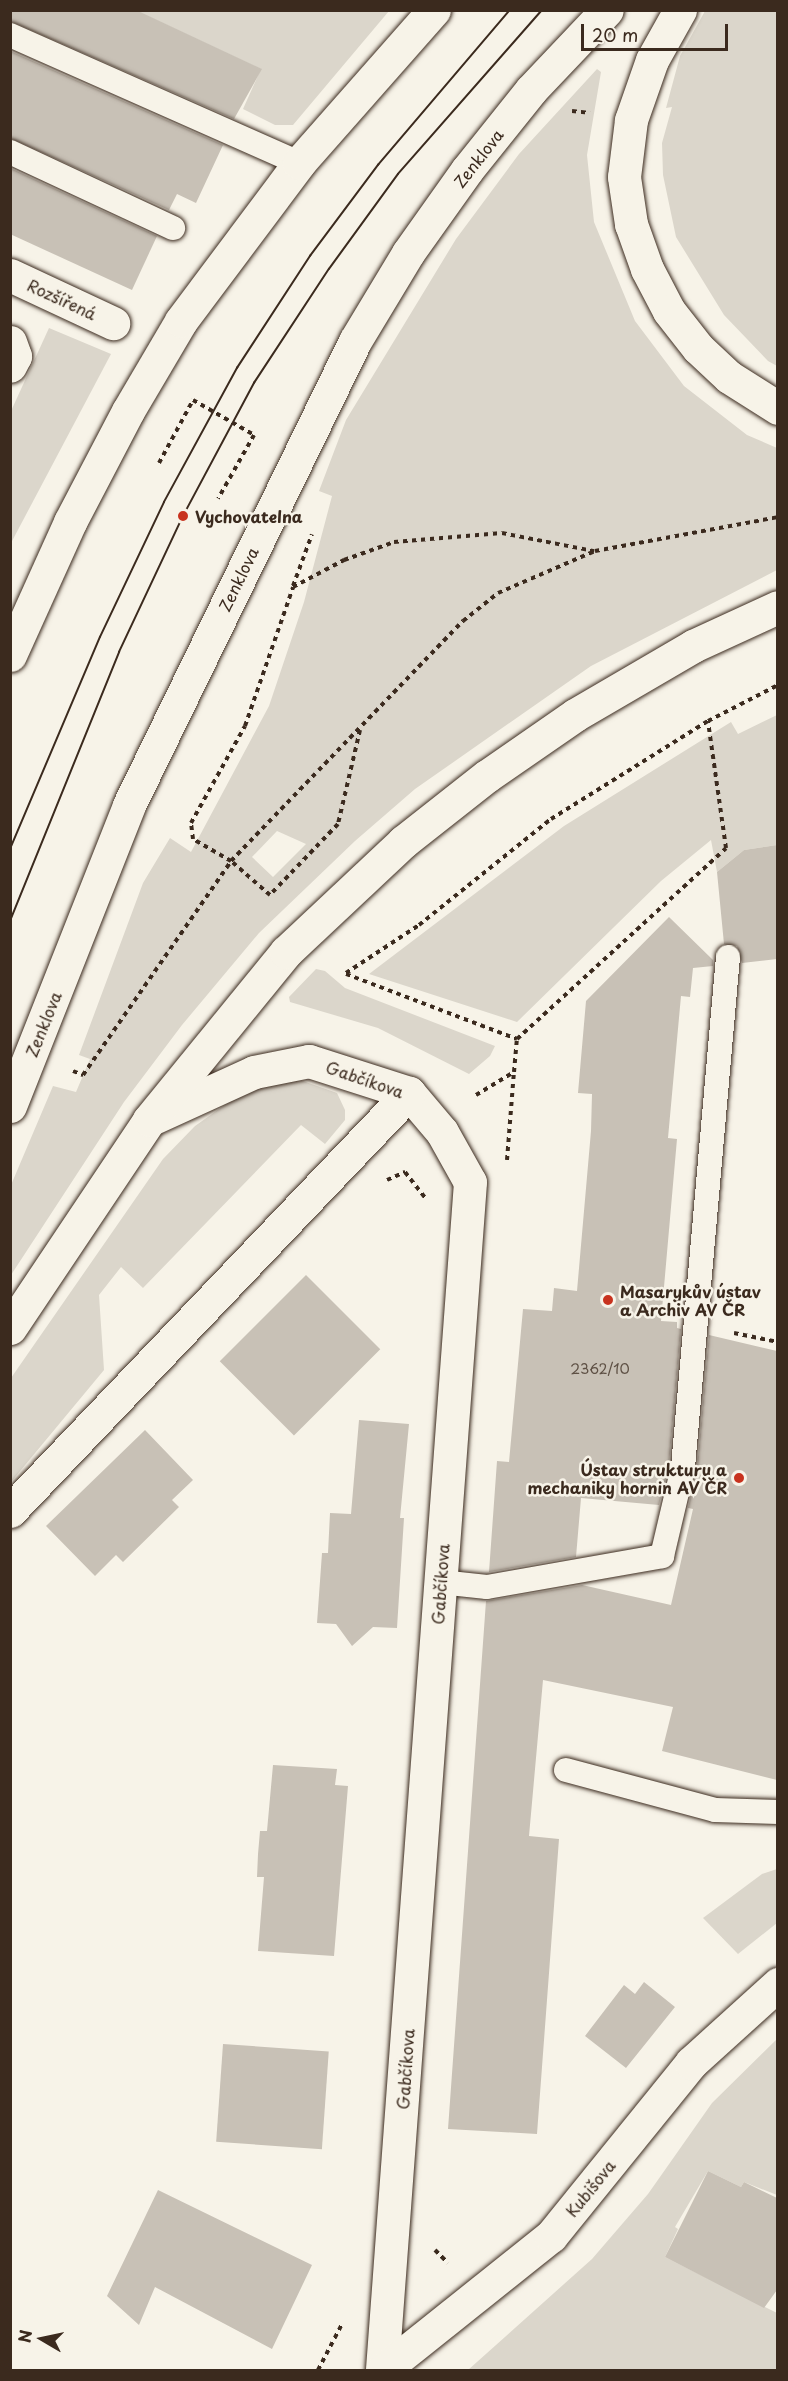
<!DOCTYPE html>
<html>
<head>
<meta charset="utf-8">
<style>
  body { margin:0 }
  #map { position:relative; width:788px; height:2381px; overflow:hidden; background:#f7f3e8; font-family:"Playpen Sans",sans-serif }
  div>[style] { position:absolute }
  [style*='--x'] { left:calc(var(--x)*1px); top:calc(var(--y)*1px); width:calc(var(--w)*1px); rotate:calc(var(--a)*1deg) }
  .green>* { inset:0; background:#dbd6cb }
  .building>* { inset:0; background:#c8c1b6; transform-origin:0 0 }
  .path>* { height:4px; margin-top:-2px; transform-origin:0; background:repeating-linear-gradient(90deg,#3b2a1e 0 4.5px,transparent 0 9px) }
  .roads { filter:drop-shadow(0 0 2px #3b2a1e) drop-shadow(0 0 2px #3b2a1e) }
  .lane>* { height:24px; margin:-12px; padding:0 12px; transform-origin:12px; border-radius:12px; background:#f7f3e8 }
  .street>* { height:33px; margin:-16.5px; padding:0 16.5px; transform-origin:16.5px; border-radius:16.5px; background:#f7f3e8 }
  .secondary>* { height:33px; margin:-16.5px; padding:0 16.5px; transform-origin:16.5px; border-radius:16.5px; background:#f7f3e8 }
  .primary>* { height:33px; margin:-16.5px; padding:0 16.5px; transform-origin:16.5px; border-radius:16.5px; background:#f7f3e8 }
  .tram>* { height:1.5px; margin:-0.75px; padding:0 0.75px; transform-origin:0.75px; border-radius:0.75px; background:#3b2a1e }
  .dots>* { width:16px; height:16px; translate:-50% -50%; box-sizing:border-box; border:3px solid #f7f3e8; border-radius:50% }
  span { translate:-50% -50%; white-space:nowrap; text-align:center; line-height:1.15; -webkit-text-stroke:5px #f7f3e8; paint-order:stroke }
  .number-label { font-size:14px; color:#5e5044 }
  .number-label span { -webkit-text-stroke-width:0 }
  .street-label { font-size:16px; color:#3b2a1e }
  .poi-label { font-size:16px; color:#3b2a1e; font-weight:700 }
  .left { translate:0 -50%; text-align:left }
  .right { translate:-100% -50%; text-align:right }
  .frame { position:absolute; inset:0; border:12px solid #3b2a1e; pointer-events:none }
  .north { position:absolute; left:12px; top:2309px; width:60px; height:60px; -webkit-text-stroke:4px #f7f3e8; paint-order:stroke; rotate:279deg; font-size:16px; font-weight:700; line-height:24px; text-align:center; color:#3b2a1e }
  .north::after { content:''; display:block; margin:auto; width:21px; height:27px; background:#3b2a1e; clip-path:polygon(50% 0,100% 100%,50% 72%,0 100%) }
  .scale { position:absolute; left:581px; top:24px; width:147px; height:27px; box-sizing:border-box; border:3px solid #3b2a1e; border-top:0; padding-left:8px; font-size:18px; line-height:21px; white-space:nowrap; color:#3b2a1e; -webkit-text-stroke:4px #f7f3e8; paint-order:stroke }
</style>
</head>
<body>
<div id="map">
  <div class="green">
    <div style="clip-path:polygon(137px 11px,389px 11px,293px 125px,275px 125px,243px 109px,261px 69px)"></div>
    <div style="clip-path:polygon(705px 11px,777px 11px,777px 366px,768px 361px,724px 315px,676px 237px,663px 175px,662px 143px,672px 107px,666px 108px,680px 56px)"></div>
    <div style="clip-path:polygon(evenodd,597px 69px,601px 72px,587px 155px,594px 222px,635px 321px,684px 386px,747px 435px,777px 448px,777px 570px,591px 666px,415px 789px,355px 841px,259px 933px,182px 1025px,124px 1102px,11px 1275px,11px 1185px,53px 1086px,76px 1092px,90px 1059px,79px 1055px,143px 883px,170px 838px,191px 852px,269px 706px,304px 602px,332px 496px,319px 491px,346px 420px,456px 239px,519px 154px,597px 69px,277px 831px,306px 844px,273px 877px,252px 857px,277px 831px)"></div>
    <div style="clip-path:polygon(49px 328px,111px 354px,11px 543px,11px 411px)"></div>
    <div style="clip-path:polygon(777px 715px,777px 845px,744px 850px,717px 872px,711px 840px,661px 881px,517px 1022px,369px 974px,564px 826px,731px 722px,738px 734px)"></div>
    <div style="clip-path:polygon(316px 969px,325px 971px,345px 988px,495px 1046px,490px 1056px,469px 1074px,378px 1028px,290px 1002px,289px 997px)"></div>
    <div style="clip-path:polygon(273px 1081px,303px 1081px,337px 1093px,345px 1110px,345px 1120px,325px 1144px,301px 1125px,143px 1288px,121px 1267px,99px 1295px,104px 1370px,11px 1482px,11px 1378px,163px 1159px,195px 1126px,239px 1095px)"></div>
    <div style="clip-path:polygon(777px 1869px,777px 1923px,738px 1954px,703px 1918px,762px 1874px)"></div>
    <div style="clip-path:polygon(777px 2039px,777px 2195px,744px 2182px,741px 2187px,708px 2171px,675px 2227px,678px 2229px,665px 2257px,777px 2313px,777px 2370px,468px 2370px,592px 2259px,648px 2194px,712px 2103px)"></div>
  </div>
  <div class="building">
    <div style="clip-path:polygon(10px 10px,136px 10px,262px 69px,234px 119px,10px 21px)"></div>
    <div style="clip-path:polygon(10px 51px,223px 145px,196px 203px,177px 194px,169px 210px,10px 138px)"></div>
    <div style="clip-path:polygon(10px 168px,157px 236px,132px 290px,10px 234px)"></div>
    <div style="clip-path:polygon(777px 845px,777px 959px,742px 963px,737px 946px,724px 944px,717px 872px,744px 850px)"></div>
    <div style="clip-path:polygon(669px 917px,713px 960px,713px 966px,693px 968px,690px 997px,681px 996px,668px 1138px,677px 1139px,661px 1321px,677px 1322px,677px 1328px,681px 1329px,669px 1465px,659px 1505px,581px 1498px,576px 1557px,489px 1572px,497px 1461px,509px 1462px,523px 1309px,552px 1311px,554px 1288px,577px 1291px,591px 1131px,592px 1094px,578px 1093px,586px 1001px)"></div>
    <div style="left:306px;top:1275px;width:105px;height:122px;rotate:45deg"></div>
    <div style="clip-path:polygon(709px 1335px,777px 1351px,777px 1780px,662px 1751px,673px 1707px,543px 1680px,529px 1836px,559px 1839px,537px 2134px,448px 2129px,486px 1601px,582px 1585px,671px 1605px,693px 1509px,688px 1508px,697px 1468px)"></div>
    <div style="clip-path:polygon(359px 1420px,409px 1424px,400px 1518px,404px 1518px,397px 1628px,373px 1627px,352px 1646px,336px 1624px,317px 1623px,322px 1553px,328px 1553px,330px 1513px,351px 1514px)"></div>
    <div style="clip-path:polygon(145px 1430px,193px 1480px,172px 1500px,179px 1507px,123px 1562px,116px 1555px,95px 1576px,46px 1526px)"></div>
    <div style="clip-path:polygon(273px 1765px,337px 1769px,335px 1785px,348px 1786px,334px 1956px,258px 1951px,264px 1877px,257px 1877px,258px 1854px,260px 1831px,267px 1831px)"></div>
    <div style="clip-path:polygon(644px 1982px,675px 2007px,626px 2068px,585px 2036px,624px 1985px,635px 1994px)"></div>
    <div style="left:223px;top:2044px;width:106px;height:98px;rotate:4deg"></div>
    <div style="clip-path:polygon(708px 2171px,741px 2187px,744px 2182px,777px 2198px,777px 2290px,764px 2308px,665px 2257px)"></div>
    <div style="clip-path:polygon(158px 2190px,312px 2265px,272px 2349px,155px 2287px,139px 2325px,107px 2296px)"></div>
  </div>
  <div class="path">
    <div style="--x:572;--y:111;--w:18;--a:6"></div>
    <div style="--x:159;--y:463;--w:72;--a:-61.6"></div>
    <div style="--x:193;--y:400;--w:70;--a:29.8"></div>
    <div style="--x:254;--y:435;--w:73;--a:119.4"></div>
    <div style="--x:293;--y:586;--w:55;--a:-69.9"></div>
    <div style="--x:360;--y:730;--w:97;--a:103.2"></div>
    <div style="--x:338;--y:824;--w:98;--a:133.8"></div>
    <div style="--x:270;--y:895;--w:52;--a:-138.9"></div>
    <div style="--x:231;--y:861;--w:44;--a:-149.9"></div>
    <div style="--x:193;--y:839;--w:16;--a:-97"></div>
    <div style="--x:191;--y:823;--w:111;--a:-60.9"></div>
    <div style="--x:245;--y:726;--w:147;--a:-70.9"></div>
    <div style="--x:293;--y:587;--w:58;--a:-27.9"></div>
    <div style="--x:344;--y:560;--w:53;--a:-19.8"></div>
    <div style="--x:394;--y:542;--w:108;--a:-4.8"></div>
    <div style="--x:502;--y:533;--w:94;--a:11.1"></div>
    <div style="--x:346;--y:973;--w:87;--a:-33.3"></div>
    <div style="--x:419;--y:925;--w:169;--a:-38.8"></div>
    <div style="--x:551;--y:819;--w:185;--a:-32"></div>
    <div style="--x:708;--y:721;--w:79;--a:-27.2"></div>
    <div style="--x:346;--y:974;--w:183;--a:20.8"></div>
    <div style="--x:517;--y:1039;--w:283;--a:-42.4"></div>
    <div style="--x:726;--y:848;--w:128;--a:-98.1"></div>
    <div style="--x:73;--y:1071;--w:11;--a:22"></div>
    <div style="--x:83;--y:1075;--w:260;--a:-55.3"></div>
    <div style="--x:231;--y:861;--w:334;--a:-46"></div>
    <div style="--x:463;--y:621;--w:45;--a:-38.7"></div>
    <div style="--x:498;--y:593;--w:106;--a:-23.4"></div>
    <div style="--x:595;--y:551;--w:186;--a:-10.5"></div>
    <div style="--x:476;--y:1095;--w:44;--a:-31.2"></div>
    <div style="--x:514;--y:1072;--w:33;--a:-85"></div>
    <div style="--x:507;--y:1160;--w:88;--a:-85.5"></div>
    <div style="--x:387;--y:1180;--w:20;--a:-24"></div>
    <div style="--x:405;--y:1172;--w:33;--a:52"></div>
    <div style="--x:734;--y:1333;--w:45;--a:11.6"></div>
    <div style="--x:435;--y:2250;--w:18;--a:45"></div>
    <div style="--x:318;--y:2370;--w:50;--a:-62.4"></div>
  </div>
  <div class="roads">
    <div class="lane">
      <div style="--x:10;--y:35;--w:316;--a:23.9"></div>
      <div style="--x:10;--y:152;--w:180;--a:25"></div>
      <div style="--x:440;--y:1582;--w:47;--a:6.1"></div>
      <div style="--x:487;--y:1587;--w:178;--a:-10"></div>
      <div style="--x:662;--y:1556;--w:91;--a:-76.7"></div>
      <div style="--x:683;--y:1467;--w:512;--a:-84.96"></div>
      <div style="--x:566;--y:1770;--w:154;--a:15"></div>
      <div style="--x:715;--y:1810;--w:63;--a:1.8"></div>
    </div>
    <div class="street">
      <div style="--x:10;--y:275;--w:114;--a:25"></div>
      <div style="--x:10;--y:342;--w:15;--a:70"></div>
      <div style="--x:15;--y:356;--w:11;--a:117"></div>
      <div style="--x:149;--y:1120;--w:115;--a:-24.6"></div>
      <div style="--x:254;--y:1072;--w:56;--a:-11.3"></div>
      <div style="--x:309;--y:1061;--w:105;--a:17.7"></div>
      <div style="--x:409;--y:1093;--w:51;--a:49.8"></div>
      <div style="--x:442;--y:1132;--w:57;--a:60.8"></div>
      <div style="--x:470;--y:1182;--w:1191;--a:94.24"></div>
      <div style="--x:10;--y:1511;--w:578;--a:-46.33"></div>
      <div style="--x:383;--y:2370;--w:215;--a:-38.6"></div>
      <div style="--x:551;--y:2236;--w:223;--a:-51"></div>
      <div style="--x:691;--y:2063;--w:118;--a:-42.2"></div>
    </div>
    <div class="secondary">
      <div style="--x:10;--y:655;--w:146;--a:-65.7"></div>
      <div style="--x:70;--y:522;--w:125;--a:-62.4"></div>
      <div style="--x:128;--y:411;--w:104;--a:-59.5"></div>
      <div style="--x:181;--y:321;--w:197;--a:-53.2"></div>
      <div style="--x:299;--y:163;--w:204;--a:-48.6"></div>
      <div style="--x:10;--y:1106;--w:324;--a:-68.4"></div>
      <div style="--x:129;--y:805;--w:516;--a:-64.03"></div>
      <div style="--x:355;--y:341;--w:103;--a:-58.9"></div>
      <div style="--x:408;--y:253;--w:102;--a:-54.6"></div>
      <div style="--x:467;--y:170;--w:102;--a:-51.3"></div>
      <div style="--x:531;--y:90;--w:110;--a:-46.5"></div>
      <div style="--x:10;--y:1328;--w:250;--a:-56.2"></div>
    </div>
    <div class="primary">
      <div style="--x:680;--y:10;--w:57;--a:119.2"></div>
      <div style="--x:652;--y:60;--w:64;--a:109.3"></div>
      <div style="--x:631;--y:120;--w:57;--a:97"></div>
      <div style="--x:624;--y:177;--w:48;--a:81.5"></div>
      <div style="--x:631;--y:224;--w:48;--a:70.4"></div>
      <div style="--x:647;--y:269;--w:47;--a:62.4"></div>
      <div style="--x:669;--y:311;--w:47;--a:51.9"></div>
      <div style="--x:698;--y:348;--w:42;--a:43.1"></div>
      <div style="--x:729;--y:377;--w:58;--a:32.3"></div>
      <div style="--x:149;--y:1120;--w:217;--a:-50.8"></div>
      <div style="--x:286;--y:952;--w:161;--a:-43.2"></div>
      <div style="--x:403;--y:842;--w:107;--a:-38.2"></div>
      <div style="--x:487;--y:776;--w:107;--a:-34.7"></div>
      <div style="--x:575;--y:715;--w:137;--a:-30.3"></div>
      <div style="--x:693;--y:646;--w:94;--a:-24.6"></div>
    </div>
  </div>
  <div class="tram">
    <div style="--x:10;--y:849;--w:230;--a:-67"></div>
    <div style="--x:100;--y:637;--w:149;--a:-64.6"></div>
    <div style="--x:164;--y:502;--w:153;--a:-61.4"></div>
    <div style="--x:237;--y:368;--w:134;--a:-56.9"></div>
    <div style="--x:310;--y:256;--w:114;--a:-53.2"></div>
    <div style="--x:378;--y:165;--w:204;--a:-49.6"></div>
    <div style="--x:10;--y:921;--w:290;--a:-67.9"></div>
    <div style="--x:119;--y:652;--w:150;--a:-64.8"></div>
    <div style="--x:183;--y:516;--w:151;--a:-61.9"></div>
    <div style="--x:254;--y:383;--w:136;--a:-56.7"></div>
    <div style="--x:329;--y:269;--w:117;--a:-54"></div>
    <div style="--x:398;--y:174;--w:218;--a:-48.7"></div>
  </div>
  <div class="dots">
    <div style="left:183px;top:516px;background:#c8321e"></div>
    <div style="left:608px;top:1300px;background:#c8321e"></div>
    <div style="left:739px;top:1478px;background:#c8321e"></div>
  </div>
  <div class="number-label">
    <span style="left:600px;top:1369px">2362/10</span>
  </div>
  <div class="street-label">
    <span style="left:478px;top:158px;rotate:-52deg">Zenklova</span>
    <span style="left:62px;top:299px;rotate:25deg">Rozšířená</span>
    <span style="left:238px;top:579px;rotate:-64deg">Zenklova</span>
    <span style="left:43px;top:1024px;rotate:-68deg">Zenklova</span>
    <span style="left:365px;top:1079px;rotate:19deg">Gabčíkova</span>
    <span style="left:440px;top:1584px;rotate:-86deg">Gabčíkova</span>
    <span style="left:405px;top:2069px;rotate:-86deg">Gabčíkova</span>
    <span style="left:590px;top:2188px;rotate:-51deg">Kubišova</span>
  </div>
  <div class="poi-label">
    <span class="left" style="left:195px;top:516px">Vychovatelna</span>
    <span class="left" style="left:620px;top:1300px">Masarykův ústav<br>a Archiv AV ČR</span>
    <span class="right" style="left:727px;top:1478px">Ústav struktury a<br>mechaniky hornin AV ČR</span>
  </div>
  <div class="frame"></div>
  <div class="north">N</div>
  <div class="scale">20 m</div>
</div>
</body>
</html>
